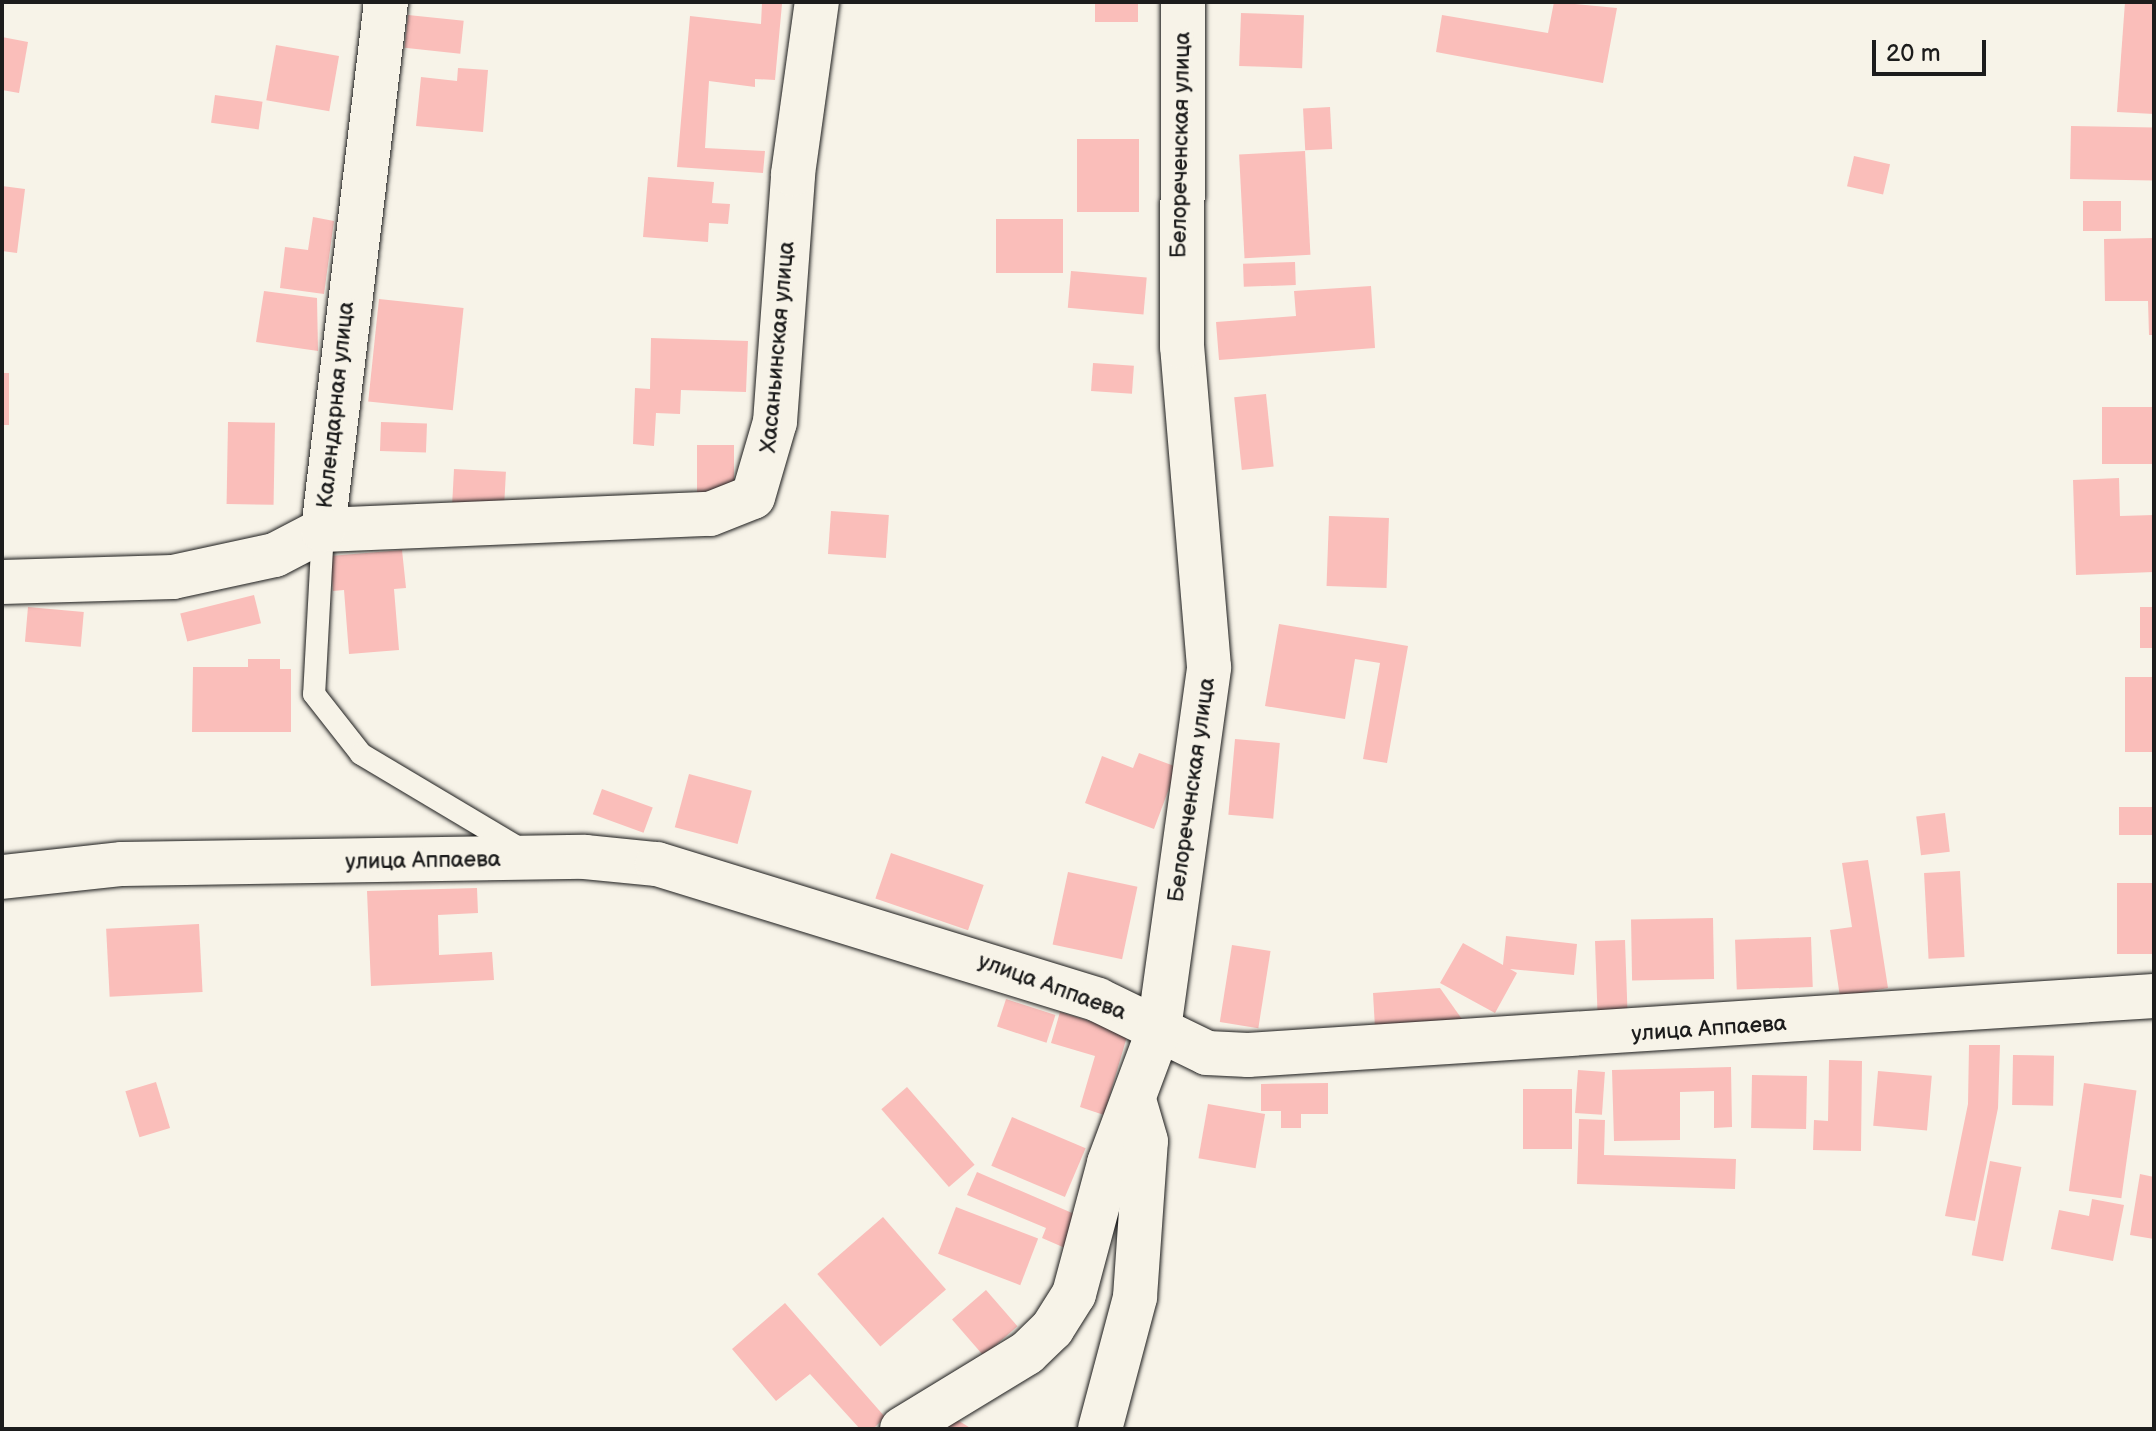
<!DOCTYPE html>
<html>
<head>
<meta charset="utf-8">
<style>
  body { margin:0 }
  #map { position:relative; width:2156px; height:1431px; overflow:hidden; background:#f7f3e8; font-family:"Balsamiq Sans",sans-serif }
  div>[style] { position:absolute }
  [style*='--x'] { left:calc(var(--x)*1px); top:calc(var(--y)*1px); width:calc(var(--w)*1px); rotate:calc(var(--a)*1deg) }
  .building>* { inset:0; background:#fabeba; transform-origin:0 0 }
  .roads { filter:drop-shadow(0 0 2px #1c1c1c) drop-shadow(0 0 2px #1c1c1c) }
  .lane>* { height:22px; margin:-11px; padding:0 11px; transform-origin:11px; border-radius:11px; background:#f7f3e8 }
  .street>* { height:44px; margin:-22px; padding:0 22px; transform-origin:22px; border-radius:22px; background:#f7f3e8 }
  span { translate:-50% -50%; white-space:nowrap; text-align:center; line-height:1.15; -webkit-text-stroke:7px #f7f3e8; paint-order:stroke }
  .street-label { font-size:22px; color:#1c1c1c }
  .frame { position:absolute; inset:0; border:4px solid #1c1c1c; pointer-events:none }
  .scale { position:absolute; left:1872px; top:40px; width:114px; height:36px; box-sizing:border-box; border:4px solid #1c1c1c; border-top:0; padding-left:10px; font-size:24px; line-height:28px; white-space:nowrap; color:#1c1c1c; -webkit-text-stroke:6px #f7f3e8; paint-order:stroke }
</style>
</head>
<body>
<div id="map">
  <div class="building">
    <div style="left:1095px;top:2px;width:43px;height:20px"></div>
    <div style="clip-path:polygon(1554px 2px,1617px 8px,1603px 83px,1436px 52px,1442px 15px,1548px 33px)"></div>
    <div style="clip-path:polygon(2125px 2px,2154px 4px,2154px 114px,2117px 112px)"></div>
    <div style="clip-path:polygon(762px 3px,782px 4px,775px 80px,755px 79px,755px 87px,709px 81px,705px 148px,765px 151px,763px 173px,677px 167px,690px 16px,761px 24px)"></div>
    <div style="left:1241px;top:13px;width:63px;height:53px;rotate:2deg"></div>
    <div style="left:408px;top:15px;width:56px;height:33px;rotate:6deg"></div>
    <div style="clip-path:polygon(2px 37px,28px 42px,19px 93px,2px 90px)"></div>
    <div style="left:276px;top:45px;width:64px;height:56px;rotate:10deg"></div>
    <div style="clip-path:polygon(458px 68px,488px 70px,483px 132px,416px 126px,421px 77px,457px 81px)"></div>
    <div style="left:215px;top:95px;width:48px;height:28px;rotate:8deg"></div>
    <div style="left:1330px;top:107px;width:42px;height:27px;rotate:87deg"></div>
    <div style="left:2071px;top:126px;width:83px;height:53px;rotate:1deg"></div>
    <div style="left:1077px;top:139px;width:62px;height:73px"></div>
    <div style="left:1305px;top:151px;width:104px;height:66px;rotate:87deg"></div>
    <div style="left:1854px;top:156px;width:37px;height:31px;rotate:13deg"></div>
    <div style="clip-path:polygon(648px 177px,714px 182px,712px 203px,730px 204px,728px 224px,709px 223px,708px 242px,643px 237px)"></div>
    <div style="clip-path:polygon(2px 186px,25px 189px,17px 253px,2px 251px)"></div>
    <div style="left:2083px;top:201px;width:38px;height:30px"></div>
    <div style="clip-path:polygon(313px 217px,334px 221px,324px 294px,280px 288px,285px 247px,308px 250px)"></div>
    <div style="left:1063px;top:219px;width:54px;height:67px;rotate:90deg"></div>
    <div style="clip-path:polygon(2154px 238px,2154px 335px,2149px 335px,2148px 301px,2105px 301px,2104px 239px)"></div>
    <div style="left:1295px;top:262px;width:23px;height:52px;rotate:88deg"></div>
    <div style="left:1071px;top:271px;width:76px;height:37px;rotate:5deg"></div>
    <div style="clip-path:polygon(1371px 286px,1375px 348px,1219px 360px,1216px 322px,1296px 316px,1294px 291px)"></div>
    <div style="clip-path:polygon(264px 291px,317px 298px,318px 351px,256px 342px)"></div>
    <div style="left:379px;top:299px;width:85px;height:103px;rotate:6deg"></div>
    <div style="clip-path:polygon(651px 338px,748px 341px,746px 392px,681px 390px,680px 414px,656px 413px,654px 446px,633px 444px,635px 388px,650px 389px)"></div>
    <div style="left:1093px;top:363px;width:41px;height:28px;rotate:4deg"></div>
    <div style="left:2px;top:373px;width:7px;height:52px"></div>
    <div style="left:1266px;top:394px;width:73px;height:32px;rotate:84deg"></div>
    <div style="left:2154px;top:407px;width:57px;height:52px;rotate:90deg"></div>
    <div style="left:228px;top:422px;width:47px;height:82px;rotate:1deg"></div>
    <div style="left:381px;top:422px;width:46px;height:29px;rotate:2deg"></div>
    <div style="left:697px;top:445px;width:37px;height:51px"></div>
    <div style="left:454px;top:469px;width:52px;height:36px;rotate:3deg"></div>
    <div style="clip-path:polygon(2119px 478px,2120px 516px,2154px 515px,2154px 572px,2076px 575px,2073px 480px)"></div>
    <div style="left:831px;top:511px;width:58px;height:43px;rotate:4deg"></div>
    <div style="left:1329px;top:516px;width:60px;height:70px;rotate:2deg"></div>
    <div style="clip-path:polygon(402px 550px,406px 588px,394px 589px,399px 650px,349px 654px,344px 590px,333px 591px,330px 556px)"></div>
    <div style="left:254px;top:595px;width:29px;height:76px;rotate:76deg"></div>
    <div style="left:28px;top:607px;width:56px;height:35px;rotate:5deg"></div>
    <div style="left:2154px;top:607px;width:41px;height:14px;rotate:90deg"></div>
    <div style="clip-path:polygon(1279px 624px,1408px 646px,1387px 763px,1363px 759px,1380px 663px,1355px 659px,1345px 719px,1265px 706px)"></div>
    <div style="clip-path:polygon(248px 659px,280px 659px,280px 669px,291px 669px,291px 732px,192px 732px,193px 667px,248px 667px)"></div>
    <div style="left:2154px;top:677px;width:75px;height:29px;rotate:90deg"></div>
    <div style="left:1235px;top:739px;width:45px;height:76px;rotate:5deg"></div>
    <div style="clip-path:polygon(1139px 753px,1177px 767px,1154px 829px,1085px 803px,1102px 756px,1133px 768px)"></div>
    <div style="left:689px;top:774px;width:65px;height:55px;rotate:15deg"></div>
    <div style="left:602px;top:789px;width:54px;height:27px;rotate:20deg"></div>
    <div style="left:2154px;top:807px;width:28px;height:35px;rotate:90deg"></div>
    <div style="left:1945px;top:813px;width:39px;height:29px;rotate:83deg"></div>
    <div style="left:891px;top:853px;width:98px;height:48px;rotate:19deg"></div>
    <div style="clip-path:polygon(1868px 860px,1888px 988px,1840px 997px,1830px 930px,1852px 927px,1842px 863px)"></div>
    <div style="left:1960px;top:871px;width:86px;height:36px;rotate:87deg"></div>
    <div style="left:1068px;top:872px;width:71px;height:74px;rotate:12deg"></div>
    <div style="left:2117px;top:883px;width:37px;height:71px"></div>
    <div style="clip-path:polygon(477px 888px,478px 913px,438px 915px,439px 955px,492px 952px,494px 980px,371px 986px,367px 891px)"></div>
    <div style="left:1713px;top:918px;width:61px;height:82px;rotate:89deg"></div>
    <div style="left:199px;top:924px;width:68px;height:93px;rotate:87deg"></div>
    <div style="clip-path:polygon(1506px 936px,1577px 944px,1574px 975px,1510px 969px,1517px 973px,1495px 1013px,1440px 983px,1463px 943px,1503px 965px)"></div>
    <div style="left:1811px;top:937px;width:50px;height:76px;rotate:88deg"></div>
    <div style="left:1625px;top:940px;width:70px;height:30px;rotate:88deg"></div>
    <div style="left:1232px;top:945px;width:39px;height:78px;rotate:9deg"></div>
    <div style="clip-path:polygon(1440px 988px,1464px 1022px,1375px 1028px,1373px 993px)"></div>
    <div style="left:1006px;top:999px;width:52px;height:29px;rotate:18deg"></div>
    <div style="clip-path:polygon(1060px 1012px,1128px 1033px,1104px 1115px,1080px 1107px,1095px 1056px,1051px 1043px)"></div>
    <div style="clip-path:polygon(1969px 1045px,2000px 1045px,1998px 1108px,1975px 1221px,1945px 1216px,1968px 1104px)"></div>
    <div style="left:2013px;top:1055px;width:41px;height:50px;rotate:1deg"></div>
    <div style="clip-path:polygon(1829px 1060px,1862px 1061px,1861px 1151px,1813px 1150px,1814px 1120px,1828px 1121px)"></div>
    <div style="clip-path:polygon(1731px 1067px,1732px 1127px,1714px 1128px,1714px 1091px,1680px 1092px,1680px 1140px,1614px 1141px,1612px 1070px)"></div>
    <div style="left:1578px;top:1070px;width:27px;height:43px;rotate:4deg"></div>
    <div style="left:1878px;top:1071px;width:54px;height:55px;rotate:5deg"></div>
    <div style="left:1752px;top:1075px;width:55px;height:53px;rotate:1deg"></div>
    <div style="left:156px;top:1082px;width:48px;height:32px;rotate:73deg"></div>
    <div style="clip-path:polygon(1328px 1083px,1328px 1114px,1301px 1114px,1301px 1128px,1281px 1128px,1281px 1111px,1261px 1111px,1261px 1084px)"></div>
    <div style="left:2084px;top:1083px;width:53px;height:109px;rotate:8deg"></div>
    <div style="left:907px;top:1087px;width:103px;height:34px;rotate:49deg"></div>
    <div style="left:1523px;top:1089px;width:49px;height:60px"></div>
    <div style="left:1208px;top:1104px;width:58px;height:55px;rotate:10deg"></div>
    <div style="left:1012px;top:1117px;width:80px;height:53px;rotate:23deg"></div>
    <div style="clip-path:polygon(1579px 1119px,1605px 1120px,1604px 1155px,1736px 1159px,1735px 1189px,1577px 1184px)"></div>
    <div style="left:1990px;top:1161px;width:32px;height:96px;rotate:11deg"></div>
    <div style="clip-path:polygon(977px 1172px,1086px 1219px,1072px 1251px,1042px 1238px,1046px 1228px,967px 1195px)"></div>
    <div style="clip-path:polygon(2140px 1174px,2154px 1177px,2154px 1239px,2130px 1235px)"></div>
    <div style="clip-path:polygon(2092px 1199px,2124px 1205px,2113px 1261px,2051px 1249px,2059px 1210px,2089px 1216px)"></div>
    <div style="left:956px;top:1207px;width:88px;height:50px;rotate:21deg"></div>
    <div style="left:883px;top:1217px;width:96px;height:87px;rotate:49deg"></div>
    <div style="left:986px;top:1290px;width:48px;height:45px;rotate:49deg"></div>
    <div style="clip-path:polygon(785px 1303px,885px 1417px,873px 1429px,860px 1429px,810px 1374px,776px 1401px,732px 1349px)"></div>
    <div style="clip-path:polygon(946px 1413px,972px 1429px,924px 1429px)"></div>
  </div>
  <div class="roads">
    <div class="lane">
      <div style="--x:323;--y:530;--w:164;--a:93.1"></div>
      <div style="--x:314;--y:694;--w:76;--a:51.9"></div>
      <div style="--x:361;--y:754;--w:190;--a:30.8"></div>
    </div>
    <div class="street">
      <div style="--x:323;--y:530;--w:387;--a:-2.4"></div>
      <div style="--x:710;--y:514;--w:46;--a:-21.6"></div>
      <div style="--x:753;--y:497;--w:78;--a:-73.7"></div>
      <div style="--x:775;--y:422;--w:249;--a:-85.8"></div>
      <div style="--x:793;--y:174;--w:174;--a:-82.1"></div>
      <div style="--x:2;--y:582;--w:171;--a:-1.7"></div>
      <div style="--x:173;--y:577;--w:104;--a:-12.2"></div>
      <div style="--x:275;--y:555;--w:54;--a:-27.5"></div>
      <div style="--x:323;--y:530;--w:532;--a:-83.2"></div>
      <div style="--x:2;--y:877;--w:121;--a:-6.2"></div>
      <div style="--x:122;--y:864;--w:463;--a:-0.9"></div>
      <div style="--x:585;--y:857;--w:72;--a:5.6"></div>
      <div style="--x:657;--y:864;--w:461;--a:17.1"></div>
      <div style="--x:1098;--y:1000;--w:121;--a:25.9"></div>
      <div style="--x:1207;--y:1053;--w:41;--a:2.8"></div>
      <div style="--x:1248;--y:1055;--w:908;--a:-3.73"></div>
      <div style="--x:902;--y:1429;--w:146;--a:-31.3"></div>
      <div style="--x:1027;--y:1353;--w:35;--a:-44"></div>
      <div style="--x:1052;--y:1329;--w:41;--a:-57.8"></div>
      <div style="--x:1074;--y:1294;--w:136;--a:-75"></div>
      <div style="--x:1109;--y:1163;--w:143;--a:-69.5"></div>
      <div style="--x:1159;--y:1029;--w:365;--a:-82.1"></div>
      <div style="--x:1209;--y:667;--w:321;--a:-94.8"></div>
      <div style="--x:1182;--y:347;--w:345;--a:-89.8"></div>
      <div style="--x:1100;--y:1429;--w:137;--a:-75.1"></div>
      <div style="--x:1135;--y:1297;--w:156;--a:-86"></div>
      <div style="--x:1146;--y:1141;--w:43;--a:-106.3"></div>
    </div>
  </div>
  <div class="street-label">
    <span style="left:1181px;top:145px;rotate:-89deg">Белореченская улица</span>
    <span style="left:778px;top:347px;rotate:-85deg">Хасаньинская улица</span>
    <span style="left:336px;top:405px;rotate:-84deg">Календарная улица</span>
    <span style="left:1192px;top:790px;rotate:-82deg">Белореченская улица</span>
    <span style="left:423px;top:861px;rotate:-1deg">улица Аппаева</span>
    <span style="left:1052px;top:987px;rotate:20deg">улица Аппаева</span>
    <span style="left:1709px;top:1029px;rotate:-4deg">улица Аппаева</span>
  </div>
  <div class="frame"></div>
  <div class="scale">20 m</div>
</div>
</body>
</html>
